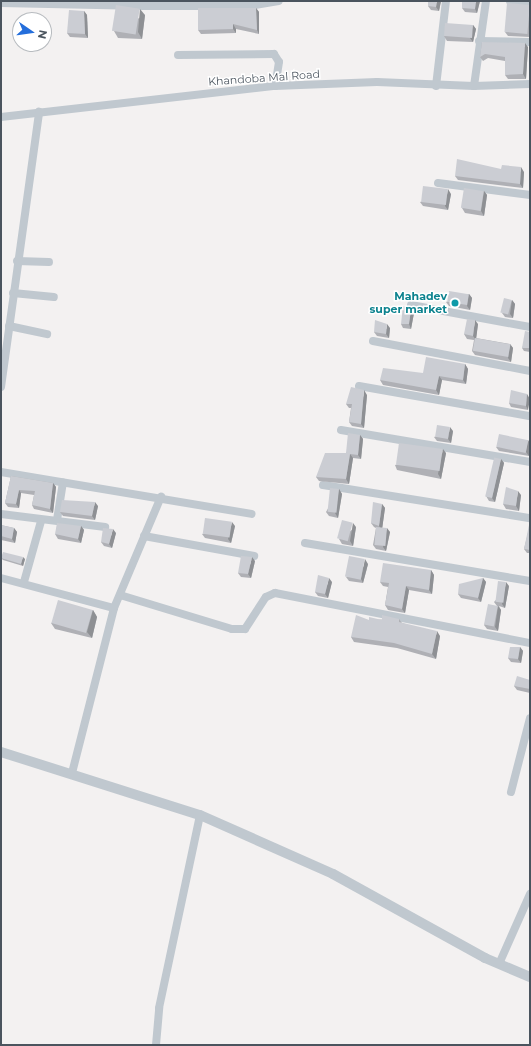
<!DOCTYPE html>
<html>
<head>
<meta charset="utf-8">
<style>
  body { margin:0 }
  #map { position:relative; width:531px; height:1046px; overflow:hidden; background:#f3f1f1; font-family:Montserrat,sans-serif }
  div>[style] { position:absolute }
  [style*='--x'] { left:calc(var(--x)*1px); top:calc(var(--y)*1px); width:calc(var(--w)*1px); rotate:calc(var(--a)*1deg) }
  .minor>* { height:8px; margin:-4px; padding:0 4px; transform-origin:4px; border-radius:4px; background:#c0c8cf }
  .tertiary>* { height:10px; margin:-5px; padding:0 5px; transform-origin:5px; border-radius:5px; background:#c0c8cf }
  .wall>* { inset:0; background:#afb0b5 }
  .shaded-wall>* { inset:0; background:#8e9094 }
  .building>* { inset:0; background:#cbcdd3; transform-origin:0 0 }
  .dots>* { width:11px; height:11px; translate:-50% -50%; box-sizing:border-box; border:2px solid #fff; border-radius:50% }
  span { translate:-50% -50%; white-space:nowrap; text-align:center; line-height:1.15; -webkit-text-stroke:3px #fff; paint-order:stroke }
  .street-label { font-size:11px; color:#4a545e }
  .culture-label { font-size:11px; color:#0d838f; font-weight:700 }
  .right { translate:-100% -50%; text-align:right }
  .frame { position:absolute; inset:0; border:2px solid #4a545e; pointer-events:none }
  .north { position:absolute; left:12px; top:12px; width:40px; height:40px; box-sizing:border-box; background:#fff; border:1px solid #b7bbbf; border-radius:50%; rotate:103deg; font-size:11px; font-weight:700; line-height:16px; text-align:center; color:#4a545e }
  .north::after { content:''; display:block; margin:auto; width:14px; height:18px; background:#246edb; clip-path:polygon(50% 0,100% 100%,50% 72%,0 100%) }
</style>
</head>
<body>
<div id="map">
  <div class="minor">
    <div style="--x:510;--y:1;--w:20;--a:3"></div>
    <div style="--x:1;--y:3;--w:143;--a:1.2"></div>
    <div style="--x:144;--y:6;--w:106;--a:0"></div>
    <div style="--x:250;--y:6;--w:29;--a:-10"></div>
    <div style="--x:479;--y:41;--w:51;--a:1.1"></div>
    <div style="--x:178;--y:55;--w:96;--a:-0.6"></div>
    <div style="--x:274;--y:54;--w:9;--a:58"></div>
    <div style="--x:279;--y:62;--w:24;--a:99"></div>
    <div style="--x:436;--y:86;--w:86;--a:-83.3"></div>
    <div style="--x:474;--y:86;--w:86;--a:-82"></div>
    <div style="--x:1;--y:117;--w:276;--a:-6.5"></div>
    <div style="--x:275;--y:86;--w:102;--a:-2.2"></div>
    <div style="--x:377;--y:82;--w:97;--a:2.4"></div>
    <div style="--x:474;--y:86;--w:56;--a:-2"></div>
    <div style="--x:438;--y:183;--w:93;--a:7.4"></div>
    <div style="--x:17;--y:261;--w:32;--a:2"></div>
    <div style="--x:13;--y:293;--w:41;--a:5.6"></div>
    <div style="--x:411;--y:305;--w:121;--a:10.5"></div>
    <div style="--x:9;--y:326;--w:39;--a:12"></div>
    <div style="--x:373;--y:341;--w:160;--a:10.8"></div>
    <div style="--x:359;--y:386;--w:174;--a:10"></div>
    <div style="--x:1;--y:387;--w:278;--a:-82.1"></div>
    <div style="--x:341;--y:430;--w:192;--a:9.6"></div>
    <div style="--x:1;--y:472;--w:254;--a:9.5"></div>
    <div style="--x:323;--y:485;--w:210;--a:9.1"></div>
    <div style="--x:1;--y:514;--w:105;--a:7.1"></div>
    <div style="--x:57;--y:520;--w:38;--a:-81"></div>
    <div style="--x:144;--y:536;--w:112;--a:10.3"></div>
    <div style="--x:305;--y:543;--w:228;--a:9.6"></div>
    <div style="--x:1;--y:578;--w:117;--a:14.9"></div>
    <div style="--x:24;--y:582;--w:63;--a:-74.4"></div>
    <div style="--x:120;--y:595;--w:117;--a:16.9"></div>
    <div style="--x:232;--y:629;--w:13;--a:0"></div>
    <div style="--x:245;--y:629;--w:38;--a:-57"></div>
    <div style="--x:266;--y:597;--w:10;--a:-24"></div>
    <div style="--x:275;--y:593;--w:260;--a:11.1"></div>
    <div style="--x:72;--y:773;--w:170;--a:-75.7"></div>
    <div style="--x:114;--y:608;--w:121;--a:-67.1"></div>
    <div style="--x:511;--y:792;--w:76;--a:-75.6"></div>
    <div style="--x:499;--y:964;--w:77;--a:-66.1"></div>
    <div style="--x:156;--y:1045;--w:37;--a:-85"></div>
    <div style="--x:159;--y:1008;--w:197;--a:-78"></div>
  </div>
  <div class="tertiary">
    <div style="--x:1;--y:752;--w:209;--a:17.6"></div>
    <div style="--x:200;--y:815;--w:145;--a:23.9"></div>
    <div style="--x:333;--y:874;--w:174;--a:28.9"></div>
    <div style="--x:485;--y:958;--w:49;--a:22.9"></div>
  </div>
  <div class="wall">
    <div style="clip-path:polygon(441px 1px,439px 11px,431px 10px,428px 6px)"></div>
    <div style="clip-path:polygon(480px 1px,477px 13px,465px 12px,462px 8px)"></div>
    <div style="clip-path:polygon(530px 5px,530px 37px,508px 36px,505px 32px)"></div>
    <div style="clip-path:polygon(256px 8px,259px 12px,259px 34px,236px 29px,236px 33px,201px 34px,198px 30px)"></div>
    <div style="clip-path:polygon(84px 11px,87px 15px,88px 38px,70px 37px,67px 33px)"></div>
    <div style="clip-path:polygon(145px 15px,142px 39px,118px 38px,114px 31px)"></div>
    <div style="clip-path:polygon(473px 25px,476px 29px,473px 42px,447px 41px,444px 36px)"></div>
    <div style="clip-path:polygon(482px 42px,528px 47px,526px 79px,508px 79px,505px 75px,505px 61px,488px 58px,483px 61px,480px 57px)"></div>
    <div style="clip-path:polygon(501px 169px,524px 172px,523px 188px,458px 180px,455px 176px)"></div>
    <div style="clip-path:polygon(484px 191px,487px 195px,484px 216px,465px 213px,462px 208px)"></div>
    <div style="clip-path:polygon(451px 194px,448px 210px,423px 206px,420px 202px)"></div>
    <div style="clip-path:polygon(469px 294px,472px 298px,470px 310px,449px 306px,446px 302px)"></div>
    <div style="clip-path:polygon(512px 300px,515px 304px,513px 318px,505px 317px,502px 313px)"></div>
    <div style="clip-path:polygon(414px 313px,411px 329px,403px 328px,401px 324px)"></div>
    <div style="clip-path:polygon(478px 324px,476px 338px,510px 344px,513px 348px,511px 362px,475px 355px,472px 351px,474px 340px,467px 339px,464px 334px)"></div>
    <div style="clip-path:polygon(390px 328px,389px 338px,377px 336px,374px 332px)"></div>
    <div style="clip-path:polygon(530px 332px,530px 352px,524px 351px,522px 348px)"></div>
    <div style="clip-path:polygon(465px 364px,468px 369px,466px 384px,442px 380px,439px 395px,383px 385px,380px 380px,423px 373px)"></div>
    <div style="clip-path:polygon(527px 394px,528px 410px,511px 407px,509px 403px)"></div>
    <div style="clip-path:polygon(367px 395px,364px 428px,352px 426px,349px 422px,351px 408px,349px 408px,346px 404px)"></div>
    <div style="clip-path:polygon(453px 431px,451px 443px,437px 441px,434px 437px)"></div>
    <div style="clip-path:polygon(360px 435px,363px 439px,361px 459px,353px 458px,349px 484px,319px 481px,316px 477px,346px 453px)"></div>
    <div style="clip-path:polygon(528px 440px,529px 456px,499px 451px,496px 447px)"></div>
    <div style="clip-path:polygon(446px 453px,441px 479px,397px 470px,395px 465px)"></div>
    <div style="clip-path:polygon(501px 459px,504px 463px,495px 502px,489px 501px,486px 496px)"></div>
    <div style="clip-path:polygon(11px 476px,53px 483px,56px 487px,53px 513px,34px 509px,32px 505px,34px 495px,21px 493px,19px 508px,8px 507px,5px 503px)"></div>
    <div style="clip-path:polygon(339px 489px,342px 494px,338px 518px,329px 516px,326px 512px)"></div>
    <div style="clip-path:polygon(521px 495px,519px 511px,506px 509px,503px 504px)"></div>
    <div style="clip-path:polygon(382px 504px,385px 508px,382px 528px,390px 532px,386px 551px,376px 549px,373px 545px,376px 528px,374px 527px,371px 523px)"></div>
    <div style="clip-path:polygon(98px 506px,95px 520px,63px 516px,60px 512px)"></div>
    <div style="clip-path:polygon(1px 525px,14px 528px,17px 532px,15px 543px,1px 540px)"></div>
    <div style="clip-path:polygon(530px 525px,530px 553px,527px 553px,524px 549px)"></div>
    <div style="clip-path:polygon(81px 526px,84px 530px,81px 543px,58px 539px,55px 534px)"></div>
    <div style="clip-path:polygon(235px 526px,231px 543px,205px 538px,202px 534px)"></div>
    <div style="clip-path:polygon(356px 527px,353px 546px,342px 544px,339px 539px)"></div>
    <div style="clip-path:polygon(116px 533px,112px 548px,104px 546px,101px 542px)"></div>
    <div style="clip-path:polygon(1px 558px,25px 559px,23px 566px,3px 560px)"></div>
    <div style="clip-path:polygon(255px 561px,251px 578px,241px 577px,238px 573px)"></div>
    <div style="clip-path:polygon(368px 564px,363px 583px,349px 581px,346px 577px)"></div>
    <div style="clip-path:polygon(431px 570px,434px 575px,432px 594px,409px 590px,405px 613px,388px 610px,385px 605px,388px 587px,383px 586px,380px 582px)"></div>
    <div style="clip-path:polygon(483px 578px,486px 582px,481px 602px,461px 598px,458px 594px)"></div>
    <div style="clip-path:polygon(332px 582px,328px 598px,318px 596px,315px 592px)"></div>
    <div style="clip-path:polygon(509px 586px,505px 608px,499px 606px,501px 610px,498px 631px,487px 629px,484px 625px,497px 606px,494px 602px)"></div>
    <div style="clip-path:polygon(93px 610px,97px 617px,92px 638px,55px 629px,51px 623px)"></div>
    <div style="clip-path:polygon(399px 619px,402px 623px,440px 636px,436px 659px,397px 648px,354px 642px,351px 637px,369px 620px)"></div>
    <div style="clip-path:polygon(520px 647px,523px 651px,521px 663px,511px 662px,508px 658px)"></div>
    <div style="clip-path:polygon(530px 680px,530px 693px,517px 690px,514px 686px)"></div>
  </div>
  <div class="shaded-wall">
    <div style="clip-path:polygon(437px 1px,441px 1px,439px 11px,436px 7px)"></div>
    <div style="clip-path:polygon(476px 1px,480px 1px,477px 13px,475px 9px)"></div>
    <div style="clip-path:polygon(256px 8px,259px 12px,259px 34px,257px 30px)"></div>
    <div style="clip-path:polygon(140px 9px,145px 15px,142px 39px,138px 32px)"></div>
    <div style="clip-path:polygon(84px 11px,87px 15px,88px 38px,85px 34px)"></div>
    <div style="clip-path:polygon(233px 24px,236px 29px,236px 33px,233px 29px)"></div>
    <div style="clip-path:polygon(473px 25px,476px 29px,473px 42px,470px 38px)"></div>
    <div style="clip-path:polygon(525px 43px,528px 47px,526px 79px,523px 74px)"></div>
    <div style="clip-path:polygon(521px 167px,524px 172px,523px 188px,520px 184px)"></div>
    <div style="clip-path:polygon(448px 189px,451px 194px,448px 210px,445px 206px)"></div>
    <div style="clip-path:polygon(484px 191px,487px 195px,484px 216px,481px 211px)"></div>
    <div style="clip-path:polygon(469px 294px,472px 298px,470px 310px,467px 306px)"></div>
    <div style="clip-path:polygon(512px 300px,515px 304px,513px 318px,510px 314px)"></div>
    <div style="clip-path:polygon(411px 309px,414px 313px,411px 329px,409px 324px)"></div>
    <div style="clip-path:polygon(475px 320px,478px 324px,476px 340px,473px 336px)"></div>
    <div style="clip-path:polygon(387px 324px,390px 328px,389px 338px,386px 334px)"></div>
    <div style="clip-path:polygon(510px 344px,513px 348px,511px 362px,508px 358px)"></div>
    <div style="clip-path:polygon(465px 364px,468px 369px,466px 384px,463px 380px)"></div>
    <div style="clip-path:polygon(439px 376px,442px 380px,439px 395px,436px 390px)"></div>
    <div style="clip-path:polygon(364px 390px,367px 395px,364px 428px,361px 424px)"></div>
    <div style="clip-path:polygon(527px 394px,530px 399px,528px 410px,526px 406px)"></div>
    <div style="clip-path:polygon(450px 427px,453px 431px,451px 443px,448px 439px)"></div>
    <div style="clip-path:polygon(360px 435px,363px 439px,361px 459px,358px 455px)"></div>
    <div style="clip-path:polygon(528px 440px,530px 443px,530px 450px,529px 456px,526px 452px)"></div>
    <div style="clip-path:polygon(443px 449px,446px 453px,441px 479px,438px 474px)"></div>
    <div style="clip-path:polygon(350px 454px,353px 458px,349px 484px,346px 479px)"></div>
    <div style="clip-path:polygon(501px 459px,504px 463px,495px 502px,492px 498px)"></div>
    <div style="clip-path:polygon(53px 483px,56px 487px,53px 513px,50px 509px)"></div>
    <div style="clip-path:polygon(339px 489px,342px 494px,338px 518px,335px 513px)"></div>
    <div style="clip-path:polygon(19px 490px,21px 493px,19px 508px,16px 504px)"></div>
    <div style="clip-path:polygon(518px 491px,521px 495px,519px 511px,516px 506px)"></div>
    <div style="clip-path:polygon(95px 502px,98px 506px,95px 520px,92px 516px)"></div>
    <div style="clip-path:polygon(382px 504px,385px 508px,382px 530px,379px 526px)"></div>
    <div style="clip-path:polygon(232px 522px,235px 526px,231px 543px,228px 539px)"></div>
    <div style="clip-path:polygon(353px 523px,356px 527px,353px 546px,350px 541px)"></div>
    <div style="clip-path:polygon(81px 526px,84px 530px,81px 543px,78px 539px)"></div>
    <div style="clip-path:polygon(14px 528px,17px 532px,15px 543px,12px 539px)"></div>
    <div style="clip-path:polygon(387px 528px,390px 532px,386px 551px,383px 547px)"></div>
    <div style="clip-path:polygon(113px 529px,116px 533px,112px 548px,109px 544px)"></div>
    <div style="clip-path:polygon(23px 557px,25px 559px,23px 566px,21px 564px)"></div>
    <div style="clip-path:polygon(252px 557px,255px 561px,251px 578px,248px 574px)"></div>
    <div style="clip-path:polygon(365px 559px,368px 564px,363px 583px,361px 579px)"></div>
    <div style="clip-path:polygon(431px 570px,434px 575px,432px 594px,429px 590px)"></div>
    <div style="clip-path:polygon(329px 578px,332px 582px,328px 598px,325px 594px)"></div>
    <div style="clip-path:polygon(483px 578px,486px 582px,481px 602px,478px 598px)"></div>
    <div style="clip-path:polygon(506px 582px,509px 586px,505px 608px,502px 604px)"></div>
    <div style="clip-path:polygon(406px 586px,409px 590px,405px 613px,402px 609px)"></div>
    <div style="clip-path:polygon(498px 606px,501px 610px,498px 631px,495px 627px)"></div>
    <div style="clip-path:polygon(93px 610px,97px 617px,92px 638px,87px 632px)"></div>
    <div style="clip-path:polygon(437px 631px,440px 636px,436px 659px,432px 654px)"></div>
    <div style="clip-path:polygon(520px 647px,523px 651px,521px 663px,518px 659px)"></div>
  </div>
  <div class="building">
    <div style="clip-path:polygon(428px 1px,437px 1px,436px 7px,428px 6px)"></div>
    <div style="clip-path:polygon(462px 1px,476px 1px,475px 9px,462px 8px)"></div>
    <div style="left:507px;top:3px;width:23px;height:29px;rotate:5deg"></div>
    <div style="left:116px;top:5px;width:24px;height:26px;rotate:9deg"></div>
    <div style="clip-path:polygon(198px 8px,256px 8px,257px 30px,233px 24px,233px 29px,198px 30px)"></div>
    <div style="clip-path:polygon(69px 10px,84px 11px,85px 34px,67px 33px)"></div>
    <div style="left:445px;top:23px;width:28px;height:13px;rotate:4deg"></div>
    <div style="clip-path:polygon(482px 42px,525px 43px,523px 74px,505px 75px,505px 57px,485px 54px,480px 57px)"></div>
    <div style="clip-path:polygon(457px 159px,501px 169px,502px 165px,521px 167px,520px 184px,455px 176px)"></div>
    <div style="left:423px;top:186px;width:25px;height:16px;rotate:7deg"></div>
    <div style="left:464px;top:188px;width:20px;height:20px;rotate:9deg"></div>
    <div style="left:449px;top:291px;width:20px;height:11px;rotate:9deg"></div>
    <div style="left:504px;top:298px;width:8px;height:15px;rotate:14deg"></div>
    <div style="clip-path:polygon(403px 306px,411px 309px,409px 324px,401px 324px)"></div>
    <div style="clip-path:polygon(467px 319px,475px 320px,473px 336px,464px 334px)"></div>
    <div style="clip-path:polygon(375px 320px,387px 324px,386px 334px,374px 332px)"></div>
    <div style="clip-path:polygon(525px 331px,530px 332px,530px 348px,522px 348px)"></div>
    <div style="left:475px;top:338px;width:36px;height:13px;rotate:10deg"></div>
    <div style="clip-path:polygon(426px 357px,465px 364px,463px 380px,439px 376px,436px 390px,380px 380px,383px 368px,423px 373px)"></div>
    <div style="clip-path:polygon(351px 387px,364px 390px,361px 424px,349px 422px,352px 404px,346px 404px)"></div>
    <div style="clip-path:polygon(511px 390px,527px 394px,526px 406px,509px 403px)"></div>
    <div style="left:437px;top:425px;width:13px;height:12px;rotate:9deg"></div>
    <div style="clip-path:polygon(348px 433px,360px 435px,358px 455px,350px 454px,346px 479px,316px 477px,325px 453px,346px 453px)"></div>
    <div style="left:499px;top:434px;width:30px;height:13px;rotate:12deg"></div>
    <div style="left:399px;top:443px;width:44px;height:22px;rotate:8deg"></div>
    <div style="left:501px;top:459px;width:40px;height:7px;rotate:103deg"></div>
    <div style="clip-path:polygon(11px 476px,53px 483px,50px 509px,32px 505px,35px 491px,19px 490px,16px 504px,5px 503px)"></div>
    <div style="clip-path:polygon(506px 487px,518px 491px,516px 506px,503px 504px)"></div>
    <div style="left:330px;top:488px;width:9px;height:24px;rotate:6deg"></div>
    <div style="clip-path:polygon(62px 500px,95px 502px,92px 516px,60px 512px)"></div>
    <div style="clip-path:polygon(373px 502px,382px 504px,379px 526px,371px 523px)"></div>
    <div style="left:205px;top:518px;width:27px;height:16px;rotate:8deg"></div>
    <div style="left:342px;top:520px;width:11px;height:19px;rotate:15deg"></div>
    <div style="clip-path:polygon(57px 523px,81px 526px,78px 539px,55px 534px)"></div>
    <div style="clip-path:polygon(1px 525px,14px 528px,12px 539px,1px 536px)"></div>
    <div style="clip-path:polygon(529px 525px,530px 525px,530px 550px,524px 549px)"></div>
    <div style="left:376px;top:527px;width:11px;height:18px;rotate:5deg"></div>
    <div style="clip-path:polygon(103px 528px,113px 529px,109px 544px,101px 542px)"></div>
    <div style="clip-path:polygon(3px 552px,23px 557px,21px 564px,1px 558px)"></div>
    <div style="clip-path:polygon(241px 556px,252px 557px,248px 574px,238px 573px)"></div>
    <div style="left:349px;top:556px;width:16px;height:21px;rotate:11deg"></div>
    <div style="clip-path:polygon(383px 563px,431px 570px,429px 590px,406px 586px,402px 609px,385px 605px,389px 583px,380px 582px)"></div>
    <div style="clip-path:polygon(318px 575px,329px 578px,325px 594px,315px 592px)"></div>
    <div style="clip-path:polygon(483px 578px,478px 598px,458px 594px,459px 584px)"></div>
    <div style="left:498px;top:581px;width:8px;height:21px;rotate:7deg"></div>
    <div style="left:58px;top:600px;width:36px;height:24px;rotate:16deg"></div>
    <div style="left:488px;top:604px;width:10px;height:21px;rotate:11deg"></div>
    <div style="clip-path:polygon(356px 615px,369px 620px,369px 617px,382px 620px,382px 615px,399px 619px,399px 622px,437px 631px,432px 654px,394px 643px,351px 637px)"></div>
    <div style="clip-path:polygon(510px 647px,520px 647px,518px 659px,508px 658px)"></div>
    <div style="clip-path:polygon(517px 676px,530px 680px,530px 689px,514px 686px)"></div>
  </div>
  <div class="dots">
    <div style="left:455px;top:303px;background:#0f9aa8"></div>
  </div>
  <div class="street-label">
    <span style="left:264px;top:78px;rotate:-4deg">Khandoba Mal Road</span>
  </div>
  <div class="culture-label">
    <span class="right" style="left:447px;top:303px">Mahadev<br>super market</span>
  </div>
  <div class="frame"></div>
  <div class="north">N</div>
</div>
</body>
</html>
